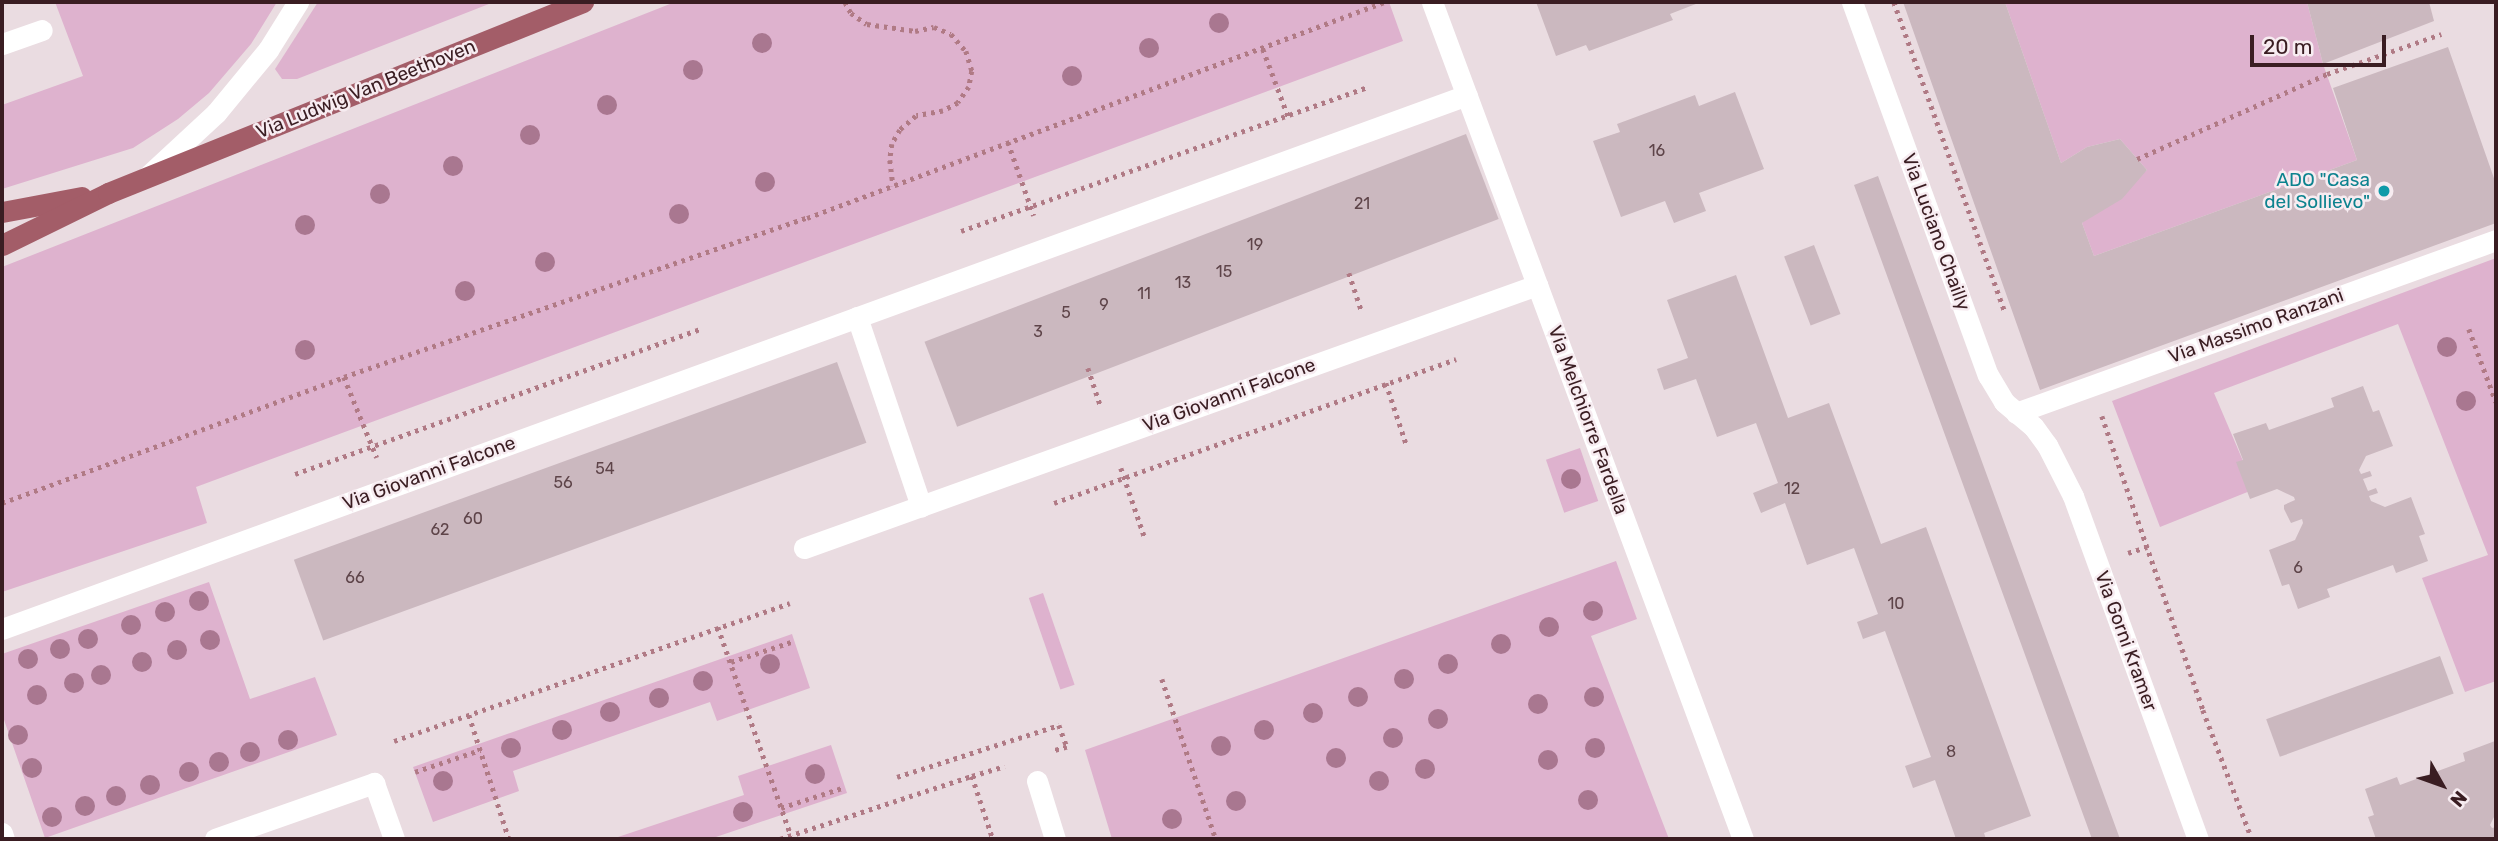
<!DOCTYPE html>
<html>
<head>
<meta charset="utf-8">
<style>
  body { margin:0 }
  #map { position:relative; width:2498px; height:841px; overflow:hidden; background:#eadce1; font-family:Rubik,sans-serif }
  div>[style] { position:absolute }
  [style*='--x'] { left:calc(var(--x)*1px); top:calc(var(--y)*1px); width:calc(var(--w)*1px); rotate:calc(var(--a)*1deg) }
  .green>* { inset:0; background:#deb2ce; transform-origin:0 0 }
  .building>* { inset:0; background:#cbb8bf; transform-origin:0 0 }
  .path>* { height:4.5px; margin-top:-2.25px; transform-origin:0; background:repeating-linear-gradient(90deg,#b07a85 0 3.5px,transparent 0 8.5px) }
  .lane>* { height:21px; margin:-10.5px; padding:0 10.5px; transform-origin:10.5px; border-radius:10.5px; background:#fff }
  .street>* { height:21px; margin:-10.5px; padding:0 10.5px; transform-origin:10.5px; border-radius:10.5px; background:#fff }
  .primary>* { height:21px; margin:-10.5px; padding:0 10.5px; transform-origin:10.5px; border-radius:10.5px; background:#a35d68 }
  .trees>* { width:20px; height:20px; margin:-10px; border-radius:50%; background:#a97790 }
  .dots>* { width:19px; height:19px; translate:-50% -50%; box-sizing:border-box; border:4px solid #f7ecf1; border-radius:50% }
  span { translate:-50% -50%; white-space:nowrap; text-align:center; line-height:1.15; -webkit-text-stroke:5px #f7ecf1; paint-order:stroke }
  .number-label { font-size:16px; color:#5e4449 }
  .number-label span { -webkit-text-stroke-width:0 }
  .street-label { font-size:19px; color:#3a1d22 }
  .culture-label { font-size:19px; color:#0d838f }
  .right { translate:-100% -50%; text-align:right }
  .frame { position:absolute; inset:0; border:4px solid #3a1d22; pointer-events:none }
  .north { position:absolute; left:2407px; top:750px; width:70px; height:70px; -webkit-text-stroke:5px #f7ecf1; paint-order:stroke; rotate:130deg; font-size:19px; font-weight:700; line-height:28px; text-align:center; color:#3a1d22 }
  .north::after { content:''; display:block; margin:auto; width:24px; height:32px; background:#3a1d22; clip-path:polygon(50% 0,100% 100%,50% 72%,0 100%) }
  .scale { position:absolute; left:2250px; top:35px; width:136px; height:32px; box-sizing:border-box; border:4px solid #3a1d22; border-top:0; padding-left:9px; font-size:21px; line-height:24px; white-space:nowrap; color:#3a1d22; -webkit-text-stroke:5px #f7ecf1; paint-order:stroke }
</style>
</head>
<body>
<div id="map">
  <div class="green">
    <div style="clip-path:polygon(55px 2px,277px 2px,251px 44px,209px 93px,178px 119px,133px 148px,2px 189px,2px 105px,83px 76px)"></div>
    <div style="clip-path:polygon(318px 2px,494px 2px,297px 79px,282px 79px,275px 69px)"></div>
    <div style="clip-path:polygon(675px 2px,1389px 2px,1403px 41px,196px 487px,207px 523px,2px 592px,2px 267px)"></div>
    <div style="clip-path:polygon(2005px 2px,2307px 2px,2323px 64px,2357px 160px,2094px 256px,2082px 223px,2147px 170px,2120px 139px,2087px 147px,2061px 163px)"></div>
    <div style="clip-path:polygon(2496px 258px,2496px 681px,2465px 692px,2422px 578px,2488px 555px,2398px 324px,2214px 393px,2255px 489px,2160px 527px,2112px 401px)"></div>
    <div style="left:1580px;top:448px;width:56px;height:36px;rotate:71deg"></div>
    <div style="clip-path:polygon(1616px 561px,1637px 619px,1591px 636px,1669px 839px,1112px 839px,1085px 750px)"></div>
    <div style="clip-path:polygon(209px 582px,250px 699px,315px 677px,337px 735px,45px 838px,2px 714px,2px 654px)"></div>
    <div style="left:1043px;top:593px;width:97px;height:15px;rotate:71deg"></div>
    <div style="clip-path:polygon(792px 634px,810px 688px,717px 721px,710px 702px,513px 771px,519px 791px,433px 822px,413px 767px)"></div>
    <div style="clip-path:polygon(831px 745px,847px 793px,710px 839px,612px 839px,744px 795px,738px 776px)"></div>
  </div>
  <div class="building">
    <div style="clip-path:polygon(1536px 2px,1701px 2px,1670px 14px,1673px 20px,1589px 51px,1586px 45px,1556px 56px)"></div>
    <div style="clip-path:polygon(1903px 2px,2005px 2px,2061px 163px,2087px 147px,2120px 139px,2147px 170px,2122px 199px,2082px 223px,2094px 256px,2357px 160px,2333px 88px,2448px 47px,2496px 184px,2496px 223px,2040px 390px)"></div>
    <div style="clip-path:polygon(2307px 2px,2429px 2px,2434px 21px,2323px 64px)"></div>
    <div style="clip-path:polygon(1735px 92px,1764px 169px,1699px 193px,1706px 211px,1674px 223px,1665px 201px,1621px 217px,1593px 141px,1620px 132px,1617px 124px,1695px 95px,1699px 106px)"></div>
    <div style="left:1466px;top:134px;width:91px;height:580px;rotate:69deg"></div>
    <div style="clip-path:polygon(1878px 176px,1985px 470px,2120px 839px,2092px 839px,1854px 185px)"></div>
    <div style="left:1814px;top:245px;width:74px;height:32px;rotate:69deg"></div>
    <div style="clip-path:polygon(1736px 275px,1788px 418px,1829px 403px,1881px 544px,1926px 527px,2031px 816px,1984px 833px,1986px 839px,1956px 839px,1935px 780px,1913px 788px,1905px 766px,1931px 757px,1885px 631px,1863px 639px,1857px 622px,1878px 614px,1854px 548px,1807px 565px,1785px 503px,1761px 513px,1753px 493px,1778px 483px,1756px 423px,1717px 437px,1696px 379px,1664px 390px,1657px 369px,1688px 358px,1667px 300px)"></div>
    <div style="left:837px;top:362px;width:86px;height:578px;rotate:70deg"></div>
    <div style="clip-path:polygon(2363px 386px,2373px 412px,2379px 410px,2393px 446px,2366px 456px,2359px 470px,2361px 474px,2370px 471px,2372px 476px,2363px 479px,2368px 491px,2376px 488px,2378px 493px,2369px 496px,2371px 501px,2385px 507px,2411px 497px,2425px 534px,2419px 536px,2428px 561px,2396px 573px,2393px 565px,2327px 589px,2330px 597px,2298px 609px,2289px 584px,2282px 586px,2269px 550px,2295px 540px,2303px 523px,2302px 519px,2291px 523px,2284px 509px,2284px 505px,2295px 500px,2294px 497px,2277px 489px,2250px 499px,2236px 462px,2243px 460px,2233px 434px,2266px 423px,2269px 430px,2334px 407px,2331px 398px)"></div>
    <div style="left:2440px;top:656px;width:40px;height:185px;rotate:70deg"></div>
    <div style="clip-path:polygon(2495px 741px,2496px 813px,2490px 825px,2492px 828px,2496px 827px,2496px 839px,2376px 839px,2368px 817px,2374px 815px,2365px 789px,2397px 777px,2400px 785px,2465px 761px,2463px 753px)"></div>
  </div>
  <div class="path">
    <div style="--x:845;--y:2;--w:13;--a:61"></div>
    <div style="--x:851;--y:13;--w:19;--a:35"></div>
    <div style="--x:867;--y:24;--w:49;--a:8.3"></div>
    <div style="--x:915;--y:31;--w:19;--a:-12"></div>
    <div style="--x:934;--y:27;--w:18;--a:22"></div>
    <div style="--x:951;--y:34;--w:23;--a:49"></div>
    <div style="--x:966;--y:51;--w:21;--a:73"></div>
    <div style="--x:972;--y:71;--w:16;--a:101"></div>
    <div style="--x:969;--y:87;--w:19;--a:125"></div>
    <div style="--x:958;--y:103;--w:17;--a:152"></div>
    <div style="--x:943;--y:111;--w:27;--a:170"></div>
    <div style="--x:916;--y:116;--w:21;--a:139"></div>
    <div style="--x:900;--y:130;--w:16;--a:120"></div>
    <div style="--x:892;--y:144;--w:16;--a:97"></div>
    <div style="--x:890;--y:160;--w:26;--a:83"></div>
    <div style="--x:1894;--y:2;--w:331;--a:70.3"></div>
    <div style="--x:1263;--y:49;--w:72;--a:69.5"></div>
    <div style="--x:1008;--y:142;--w:78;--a:70.6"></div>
    <div style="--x:2137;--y:159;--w:208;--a:-24.1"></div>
    <div style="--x:2327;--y:74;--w:121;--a:-19.3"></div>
    <div style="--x:961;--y:231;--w:431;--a:-19.5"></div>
    <div style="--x:1349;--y:273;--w:41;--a:71.6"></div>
    <div style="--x:2469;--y:329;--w:78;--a:69.7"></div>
    <div style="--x:1088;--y:368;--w:41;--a:71.6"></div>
    <div style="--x:344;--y:377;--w:87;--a:67.8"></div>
    <div style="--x:1386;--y:383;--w:66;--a:71.6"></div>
    <div style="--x:2102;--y:416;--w:311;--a:71"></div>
    <div style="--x:2203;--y:710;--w:138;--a:69.2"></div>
    <div style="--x:1121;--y:468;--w:74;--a:71.1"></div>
    <div style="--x:295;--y:474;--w:430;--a:-19.7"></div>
    <div style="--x:2;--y:503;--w:364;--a:-20.2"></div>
    <div style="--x:344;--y:377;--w:490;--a:-19"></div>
    <div style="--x:807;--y:218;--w:616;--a:-20.52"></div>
    <div style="--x:1054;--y:503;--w:427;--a:-19.7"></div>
    <div style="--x:2128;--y:553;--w:20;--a:-18"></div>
    <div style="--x:718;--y:627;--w:221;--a:70.7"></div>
    <div style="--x:731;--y:662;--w:66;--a:-18.4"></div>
    <div style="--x:1162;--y:679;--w:169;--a:71.4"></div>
    <div style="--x:469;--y:715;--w:130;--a:72.1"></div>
    <div style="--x:394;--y:741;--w:419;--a:-19.2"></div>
    <div style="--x:415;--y:772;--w:69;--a:-18.7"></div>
    <div style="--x:972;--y:776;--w:34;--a:-17"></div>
    <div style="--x:897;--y:777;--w:170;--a:-17.8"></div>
    <div style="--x:1059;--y:725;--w:23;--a:70"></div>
    <div style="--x:1067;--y:747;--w:15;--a:164"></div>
    <div style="--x:781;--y:808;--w:67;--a:-18.2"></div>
    <div style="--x:780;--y:839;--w:202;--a:-18.2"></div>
    <div style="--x:972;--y:776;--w:66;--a:71.6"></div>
  </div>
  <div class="lane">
    <div style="--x:1852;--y:2;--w:397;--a:70"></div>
    <div style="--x:1988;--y:375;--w:31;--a:59"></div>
    <div style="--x:2004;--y:402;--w:38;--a:40"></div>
    <div style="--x:2033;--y:426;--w:24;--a:54"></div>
    <div style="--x:2;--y:44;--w:42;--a:-19.3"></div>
    <div style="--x:857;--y:317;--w:200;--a:71.3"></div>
    <div style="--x:2016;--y:413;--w:510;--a:-19.82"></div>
    <div style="--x:804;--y:548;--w:779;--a:-19.74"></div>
    <div style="--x:2;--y:629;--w:1559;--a:-20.03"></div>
    <div style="--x:1037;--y:781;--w:61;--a:72.8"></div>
  </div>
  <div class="street">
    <div style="--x:1432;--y:2;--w:893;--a:69.62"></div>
    <div style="--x:148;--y:176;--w:93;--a:-42.8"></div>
    <div style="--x:216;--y:113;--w:82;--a:-50.5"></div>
    <div style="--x:268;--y:50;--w:57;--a:-58"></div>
    <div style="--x:2047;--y:445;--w:57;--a:63"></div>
    <div style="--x:2073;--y:496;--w:365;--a:70"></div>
    <div style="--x:2;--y:833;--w:6;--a:72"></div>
    <div style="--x:215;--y:839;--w:169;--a:-19.4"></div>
    <div style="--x:374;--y:783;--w:59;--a:70.3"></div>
  </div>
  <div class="primary">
    <div style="--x:2;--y:212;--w:81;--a:-10.6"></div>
    <div style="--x:2;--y:245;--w:118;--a:-26.1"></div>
    <div style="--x:108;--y:193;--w:512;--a:-21.91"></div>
  </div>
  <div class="trees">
    <div style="left:1219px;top:23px"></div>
    <div style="left:762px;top:43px"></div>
    <div style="left:1149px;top:48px"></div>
    <div style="left:693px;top:70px"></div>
    <div style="left:1072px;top:76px"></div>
    <div style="left:607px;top:105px"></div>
    <div style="left:530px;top:135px"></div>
    <div style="left:453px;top:166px"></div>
    <div style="left:765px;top:182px"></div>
    <div style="left:380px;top:194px"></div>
    <div style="left:679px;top:214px"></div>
    <div style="left:305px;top:225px"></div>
    <div style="left:545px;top:262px"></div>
    <div style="left:465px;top:291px"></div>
    <div style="left:2447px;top:347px"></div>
    <div style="left:305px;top:350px"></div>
    <div style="left:2466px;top:401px"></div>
    <div style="left:1571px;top:479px"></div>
    <div style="left:199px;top:601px"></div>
    <div style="left:1593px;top:611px"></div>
    <div style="left:165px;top:612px"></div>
    <div style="left:131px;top:625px"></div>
    <div style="left:1549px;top:627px"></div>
    <div style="left:88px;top:639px"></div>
    <div style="left:210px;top:640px"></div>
    <div style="left:1501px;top:644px"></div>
    <div style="left:60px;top:649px"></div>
    <div style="left:177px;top:650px"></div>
    <div style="left:28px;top:659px"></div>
    <div style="left:142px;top:662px"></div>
    <div style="left:770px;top:664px"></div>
    <div style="left:1448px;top:664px"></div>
    <div style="left:101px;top:675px"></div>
    <div style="left:1404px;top:679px"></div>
    <div style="left:703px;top:681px"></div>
    <div style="left:74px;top:683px"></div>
    <div style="left:37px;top:695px"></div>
    <div style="left:1358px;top:697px"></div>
    <div style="left:1594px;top:697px"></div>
    <div style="left:659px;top:698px"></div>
    <div style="left:1538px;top:704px"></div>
    <div style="left:610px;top:712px"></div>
    <div style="left:1313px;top:713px"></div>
    <div style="left:1438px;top:719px"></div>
    <div style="left:562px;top:730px"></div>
    <div style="left:1264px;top:730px"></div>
    <div style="left:18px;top:735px"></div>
    <div style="left:1393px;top:738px"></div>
    <div style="left:288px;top:740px"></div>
    <div style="left:1221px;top:746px"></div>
    <div style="left:511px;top:748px"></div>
    <div style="left:1595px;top:748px"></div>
    <div style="left:250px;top:752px"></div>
    <div style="left:1336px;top:758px"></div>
    <div style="left:1548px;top:760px"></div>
    <div style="left:219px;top:762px"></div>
    <div style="left:32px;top:768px"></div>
    <div style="left:1425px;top:769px"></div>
    <div style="left:189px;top:772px"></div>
    <div style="left:815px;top:774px"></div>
    <div style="left:443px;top:781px"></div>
    <div style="left:1379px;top:781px"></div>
    <div style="left:150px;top:785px"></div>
    <div style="left:116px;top:796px"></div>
    <div style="left:1588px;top:800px"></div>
    <div style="left:1236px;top:801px"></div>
    <div style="left:85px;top:806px"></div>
    <div style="left:743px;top:812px"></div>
    <div style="left:52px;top:817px"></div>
    <div style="left:1172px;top:819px"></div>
  </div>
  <div class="dots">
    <div style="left:2384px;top:191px;background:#0f9aa8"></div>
  </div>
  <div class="number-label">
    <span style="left:1657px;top:151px">16</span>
    <span style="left:1362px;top:204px">21</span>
    <span style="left:1255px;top:245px">19</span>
    <span style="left:1224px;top:272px">15</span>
    <span style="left:1183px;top:283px">13</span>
    <span style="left:1144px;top:294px">11</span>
    <span style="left:1104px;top:305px">9</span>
    <span style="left:1066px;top:313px">5</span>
    <span style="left:1038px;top:332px">3</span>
    <span style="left:605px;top:469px">54</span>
    <span style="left:563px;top:483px">56</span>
    <span style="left:1792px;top:489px">12</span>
    <span style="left:473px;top:519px">60</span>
    <span style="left:440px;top:530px">62</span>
    <span style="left:2298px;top:568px">6</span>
    <span style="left:355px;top:578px">66</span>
    <span style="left:1896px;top:604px">10</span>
    <span style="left:1951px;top:752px">8</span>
  </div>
  <div class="street-label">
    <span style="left:366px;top:89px;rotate:-22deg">Via Ludwig Van Beethoven</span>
    <span style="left:1936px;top:232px;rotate:70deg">Via Luciano Chailly</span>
    <span style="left:2256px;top:326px;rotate:-20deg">Via Massimo Ranzani</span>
    <span style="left:1229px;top:395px;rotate:-20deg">Via Giovanni Falcone</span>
    <span style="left:1588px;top:420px;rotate:70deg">Via Melchiorre Fardella</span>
    <span style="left:429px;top:473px;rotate:-20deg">Via Giovanni Falcone</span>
    <span style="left:2126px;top:641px;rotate:70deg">Via Gorni Kramer</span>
  </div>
  <div class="culture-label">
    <span class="right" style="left:2370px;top:191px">ADO "Casa<br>del Sollievo"</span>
  </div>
  <div class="frame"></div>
  <div class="north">N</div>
  <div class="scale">20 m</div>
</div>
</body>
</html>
